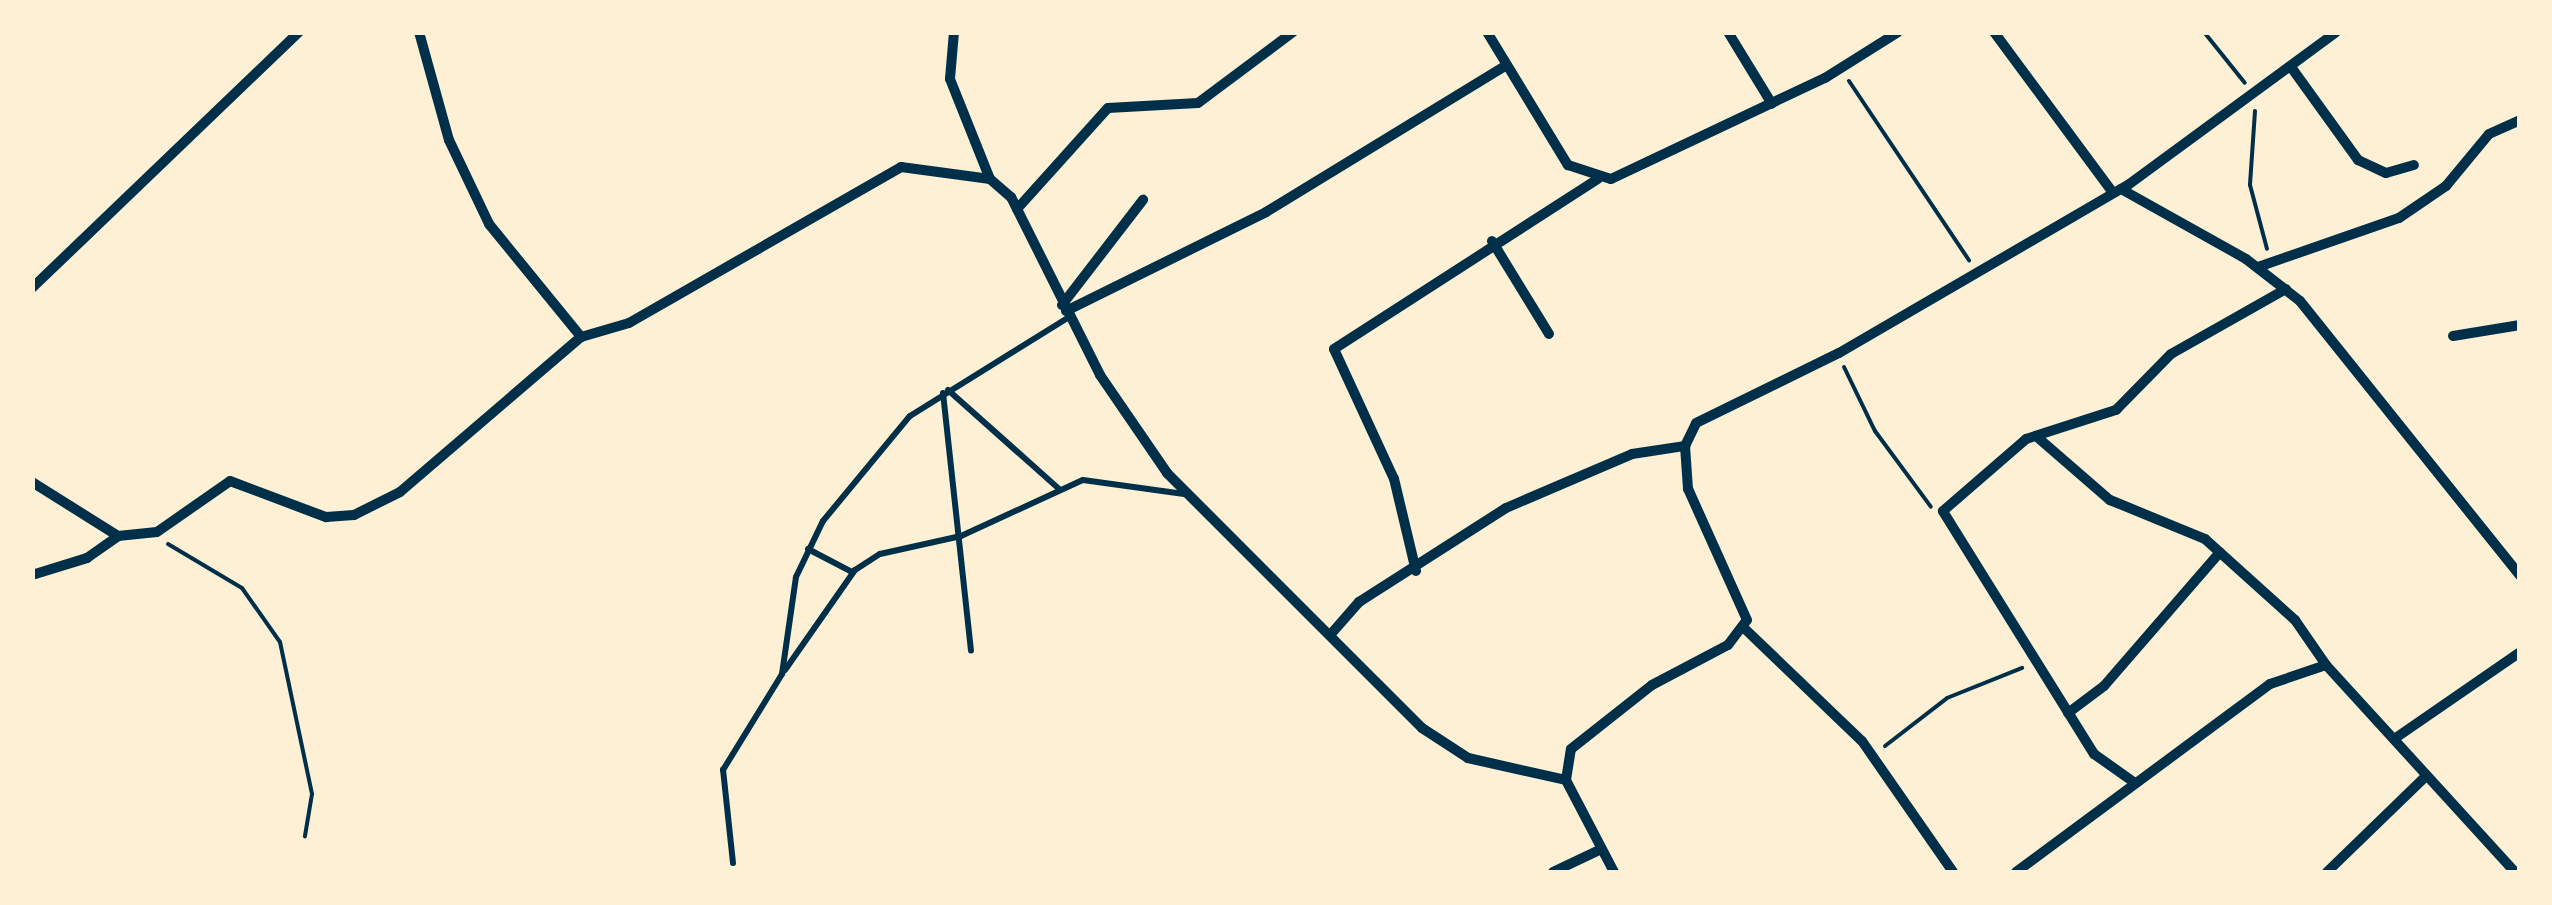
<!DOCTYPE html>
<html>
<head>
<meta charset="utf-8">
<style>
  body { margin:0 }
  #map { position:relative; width:2552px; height:905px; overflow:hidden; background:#fdf0d5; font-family:"Alegreya Sans",sans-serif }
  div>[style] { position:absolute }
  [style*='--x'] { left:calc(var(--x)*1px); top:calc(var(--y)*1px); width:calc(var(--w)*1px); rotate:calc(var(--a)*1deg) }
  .path>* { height:4px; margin:-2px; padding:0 2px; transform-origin:2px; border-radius:2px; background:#003049 }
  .service>* { height:6px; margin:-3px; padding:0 3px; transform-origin:3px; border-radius:3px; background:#003049 }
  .minor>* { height:10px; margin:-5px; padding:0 5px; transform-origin:5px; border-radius:5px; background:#003049 }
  span { translate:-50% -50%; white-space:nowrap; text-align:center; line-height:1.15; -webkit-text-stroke:10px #fdf0d5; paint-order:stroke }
  .frame { position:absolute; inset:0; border:35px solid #fdf0d5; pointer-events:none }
</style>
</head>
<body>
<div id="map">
  <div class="path">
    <div style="--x:2204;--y:32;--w:65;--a:51.2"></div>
    <div style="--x:1849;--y:81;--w:216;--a:56.2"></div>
    <div style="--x:2255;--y:111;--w:74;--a:93.9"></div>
    <div style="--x:2250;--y:185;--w:66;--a:75.1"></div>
    <div style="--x:1844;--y:367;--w:71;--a:64.2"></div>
    <div style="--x:1875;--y:431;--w:94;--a:53.6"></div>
    <div style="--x:168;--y:544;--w:86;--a:30.7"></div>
    <div style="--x:242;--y:588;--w:66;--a:54.9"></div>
    <div style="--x:280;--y:642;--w:155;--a:78.1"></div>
    <div style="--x:312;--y:794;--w:43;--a:99.5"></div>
    <div style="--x:1885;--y:746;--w:78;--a:-37.7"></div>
    <div style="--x:1947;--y:698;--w:81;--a:-21.8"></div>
  </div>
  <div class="service">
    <div style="--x:948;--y:390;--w:149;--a:41.7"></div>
    <div style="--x:943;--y:393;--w:259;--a:83.8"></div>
    <div style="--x:808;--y:549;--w:50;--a:27.6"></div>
    <div style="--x:852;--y:572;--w:33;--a:-33"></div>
    <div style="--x:880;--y:554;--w:83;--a:-12.5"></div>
    <div style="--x:961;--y:536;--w:134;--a:-24.7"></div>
    <div style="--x:1083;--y:480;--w:102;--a:7.9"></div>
    <div style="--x:785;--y:670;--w:122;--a:-55"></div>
    <div style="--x:733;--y:863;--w:94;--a:-96.1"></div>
    <div style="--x:723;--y:770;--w:113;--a:-58.4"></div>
    <div style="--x:782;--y:674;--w:98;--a:-81.8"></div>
    <div style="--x:796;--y:577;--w:62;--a:-64.3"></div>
    <div style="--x:823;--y:521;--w:136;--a:-50.4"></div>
    <div style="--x:910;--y:416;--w:187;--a:-31.9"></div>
  </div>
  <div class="minor">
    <div style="--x:419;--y:32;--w:112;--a:74.5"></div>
    <div style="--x:449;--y:140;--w:93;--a:64.5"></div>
    <div style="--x:489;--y:224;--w:146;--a:50.8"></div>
    <div style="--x:581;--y:337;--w:50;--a:-16.3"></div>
    <div style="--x:629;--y:323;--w:314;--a:-29.8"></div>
    <div style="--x:901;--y:167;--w:90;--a:7.7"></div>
    <div style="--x:954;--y:32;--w:47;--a:94.9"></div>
    <div style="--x:950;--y:79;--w:108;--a:68.2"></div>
    <div style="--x:990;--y:179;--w:28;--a:41"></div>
    <div style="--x:1011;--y:197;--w:199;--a:63.4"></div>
    <div style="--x:1100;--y:375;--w:119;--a:55.6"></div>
    <div style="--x:1167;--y:473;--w:361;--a:45"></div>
    <div style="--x:1422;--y:728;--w:55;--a:33.1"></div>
    <div style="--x:1468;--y:758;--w:100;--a:12.7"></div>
    <div style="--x:1487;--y:32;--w:156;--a:58.7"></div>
    <div style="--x:1568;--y:165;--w:45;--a:18"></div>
    <div style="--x:1611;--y:179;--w:237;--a:-25.3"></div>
    <div style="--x:1825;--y:78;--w:86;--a:-32.2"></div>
    <div style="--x:1728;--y:32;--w:84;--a:58.6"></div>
    <div style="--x:1994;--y:32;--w:200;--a:53.5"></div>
    <div style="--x:2291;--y:67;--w:115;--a:54.2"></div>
    <div style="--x:2358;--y:160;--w:31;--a:25"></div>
    <div style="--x:2386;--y:173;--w:29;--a:-16"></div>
    <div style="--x:2121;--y:189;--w:143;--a:29.2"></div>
    <div style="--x:2246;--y:259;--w:68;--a:37.9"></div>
    <div style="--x:2300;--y:301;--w:352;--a:51.3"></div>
    <div style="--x:1017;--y:209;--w:136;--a:-48"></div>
    <div style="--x:1108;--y:108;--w:90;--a:-3.2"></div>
    <div style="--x:1198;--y:103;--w:119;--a:-36.8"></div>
    <div style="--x:1492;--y:241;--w:109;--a:58.5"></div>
    <div style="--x:2258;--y:267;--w:149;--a:-19.2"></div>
    <div style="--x:2399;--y:218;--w:57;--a:-34.2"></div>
    <div style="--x:2446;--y:186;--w:67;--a:-50.4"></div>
    <div style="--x:2489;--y:134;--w:34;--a:-24"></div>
    <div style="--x:32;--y:288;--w:370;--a:-43.8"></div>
    <div style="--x:1062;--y:305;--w:133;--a:-52.4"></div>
    <div style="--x:1066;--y:311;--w:223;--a:-26.3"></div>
    <div style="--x:1266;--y:212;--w:282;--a:-31.4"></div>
    <div style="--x:2453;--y:336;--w:68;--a:-9.3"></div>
    <div style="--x:2036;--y:436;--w:98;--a:40.9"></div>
    <div style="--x:2110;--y:500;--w:103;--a:22.3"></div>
    <div style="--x:2205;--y:539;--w:121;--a:42"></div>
    <div style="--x:2295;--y:620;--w:55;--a:55.4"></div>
    <div style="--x:32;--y:482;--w:102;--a:32.1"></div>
    <div style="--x:118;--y:536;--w:39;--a:-6"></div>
    <div style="--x:157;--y:532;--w:89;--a:-34.9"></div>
    <div style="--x:230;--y:481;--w:103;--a:20.6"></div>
    <div style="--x:326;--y:517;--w:28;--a:-4"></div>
    <div style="--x:354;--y:515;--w:51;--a:-26.6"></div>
    <div style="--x:400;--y:492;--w:238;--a:-40.6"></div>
    <div style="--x:1416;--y:571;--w:95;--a:-103.4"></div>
    <div style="--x:1394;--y:479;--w:143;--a:-114.8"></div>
    <div style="--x:1334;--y:349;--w:314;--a:-32.8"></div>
    <div style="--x:32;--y:575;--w:58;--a:-17.2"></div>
    <div style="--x:87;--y:558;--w:38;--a:-35"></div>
    <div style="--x:1744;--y:628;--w:163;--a:43.8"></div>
    <div style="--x:1862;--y:741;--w:160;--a:55.2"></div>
    <div style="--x:1331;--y:634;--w:43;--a:-48.8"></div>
    <div style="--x:1359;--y:602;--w:174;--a:-32.6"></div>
    <div style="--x:1506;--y:508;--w:137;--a:-23.2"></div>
    <div style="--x:1632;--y:454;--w:54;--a:-8.6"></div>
    <div style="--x:2068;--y:713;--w:45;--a:-36.9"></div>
    <div style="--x:2104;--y:686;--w:177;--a:-49.1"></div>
    <div style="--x:2397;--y:737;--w:150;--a:-34.6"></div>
    <div style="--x:2135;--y:783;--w:50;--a:-144.7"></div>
    <div style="--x:2094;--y:754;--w:286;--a:-121.9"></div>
    <div style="--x:1943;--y:511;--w:110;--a:-40.9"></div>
    <div style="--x:2026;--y:439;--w:95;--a:-17.9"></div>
    <div style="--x:2116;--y:410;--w:78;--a:-45.5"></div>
    <div style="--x:2171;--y:354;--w:132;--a:-29.5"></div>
    <div style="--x:1553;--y:872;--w:49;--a:-25.5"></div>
    <div style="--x:1614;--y:872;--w:104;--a:-117.6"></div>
    <div style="--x:1566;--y:780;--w:31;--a:-81"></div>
    <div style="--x:1571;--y:749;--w:103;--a:-38.3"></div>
    <div style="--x:1652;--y:685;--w:86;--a:-27.8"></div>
    <div style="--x:1728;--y:645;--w:31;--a:-53"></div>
    <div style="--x:1747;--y:620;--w:144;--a:-114.2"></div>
    <div style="--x:1688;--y:489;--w:43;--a:-94"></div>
    <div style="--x:1685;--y:446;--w:25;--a:-64"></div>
    <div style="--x:1696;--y:423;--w:159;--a:-26.1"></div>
    <div style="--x:1839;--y:353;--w:334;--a:-30.2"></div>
    <div style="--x:2128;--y:185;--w:258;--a:-36.3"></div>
    <div style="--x:2016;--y:872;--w:316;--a:-36.5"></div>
    <div style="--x:2270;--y:684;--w:59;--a:-18.7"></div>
    <div style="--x:2326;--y:665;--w:280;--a:47.6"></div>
    <div style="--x:2327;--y:872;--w:136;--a:-44.1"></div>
  </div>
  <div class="frame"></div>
</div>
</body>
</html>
